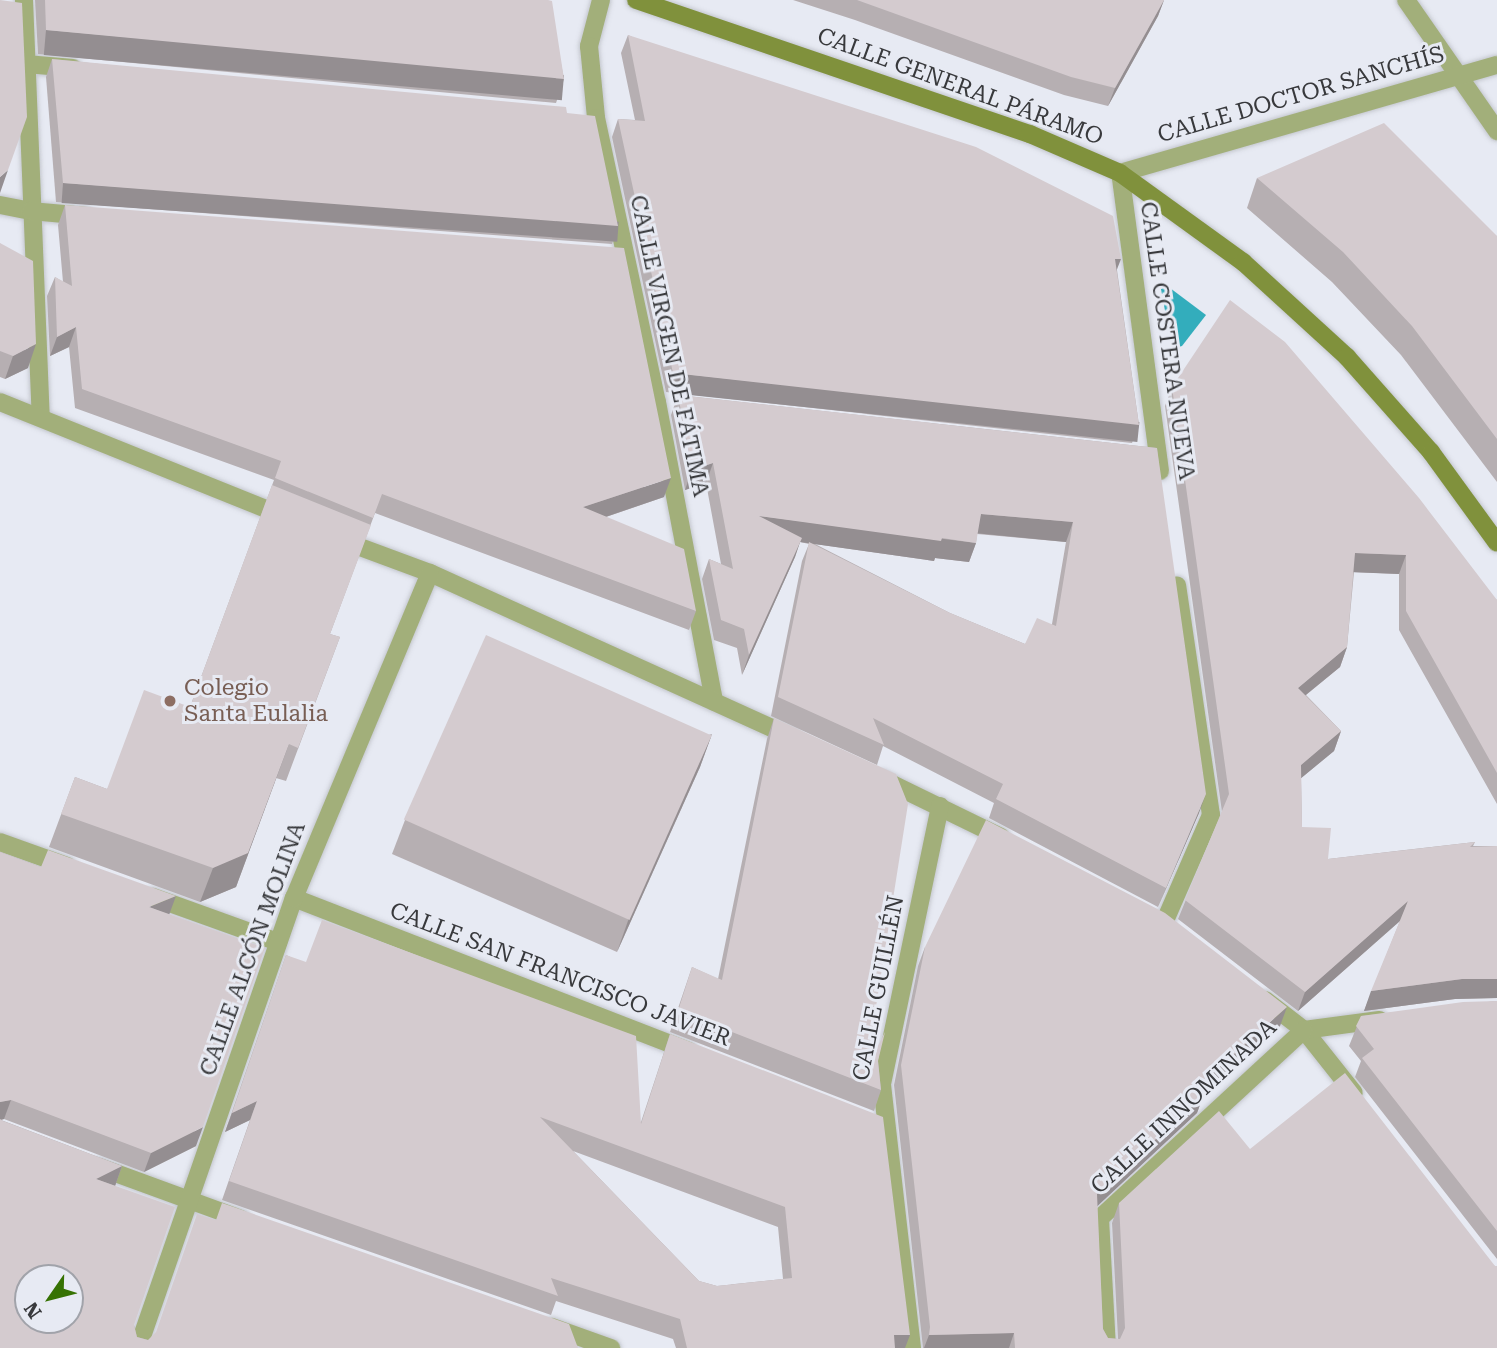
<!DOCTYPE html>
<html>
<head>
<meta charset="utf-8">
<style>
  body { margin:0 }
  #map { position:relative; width:1497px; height:1348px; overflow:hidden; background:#e7eaf3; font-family:"Roboto Serif",serif }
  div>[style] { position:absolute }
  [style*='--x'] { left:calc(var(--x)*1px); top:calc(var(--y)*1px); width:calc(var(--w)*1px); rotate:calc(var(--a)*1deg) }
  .water>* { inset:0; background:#33adbc }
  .roads { filter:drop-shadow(0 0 2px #c4c7ce) drop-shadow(0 0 2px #c4c7ce) }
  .street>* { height:18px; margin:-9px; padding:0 9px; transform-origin:9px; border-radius:9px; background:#a2af7a }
  .secondary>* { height:18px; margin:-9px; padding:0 9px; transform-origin:9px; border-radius:9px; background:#80913c }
  .wall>* { inset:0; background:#b6afb2 }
  .shaded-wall>* { inset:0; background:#948e91; transform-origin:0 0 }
  .building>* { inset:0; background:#d4cbcf; transform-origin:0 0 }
  .dots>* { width:19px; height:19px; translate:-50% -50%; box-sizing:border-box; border:4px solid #e7eaf3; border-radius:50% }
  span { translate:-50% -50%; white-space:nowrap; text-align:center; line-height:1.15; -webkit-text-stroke:6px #e7eaf3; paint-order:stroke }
  .street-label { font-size:23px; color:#38393c }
  .education-label { font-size:23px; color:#785e54 }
  .left { translate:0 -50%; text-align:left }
  .north { position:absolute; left:14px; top:1264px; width:70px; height:70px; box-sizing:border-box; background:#e7eaf3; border:2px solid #a1a3aa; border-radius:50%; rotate:235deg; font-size:19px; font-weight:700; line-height:28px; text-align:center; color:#38393c }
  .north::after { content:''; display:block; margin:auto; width:24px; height:32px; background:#367203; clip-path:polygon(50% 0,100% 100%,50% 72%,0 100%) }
</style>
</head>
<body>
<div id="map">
  <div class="water">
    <div style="clip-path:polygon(1166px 285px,1206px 315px,1182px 346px,1172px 349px,1161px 289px)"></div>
  </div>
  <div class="roads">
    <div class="street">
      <div style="--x:24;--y:0;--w:416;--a:87.7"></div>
      <div style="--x:601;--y:0;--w:48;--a:104.6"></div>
      <div style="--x:589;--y:46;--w:72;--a:84.4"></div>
      <div style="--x:596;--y:118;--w:290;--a:77.9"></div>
      <div style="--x:657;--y:402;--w:305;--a:79.2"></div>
      <div style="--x:1406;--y:0;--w:160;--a:55.2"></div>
      <div style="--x:26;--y:64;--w:47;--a:4.9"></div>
      <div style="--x:0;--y:205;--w:32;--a:11"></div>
      <div style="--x:31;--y:211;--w:55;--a:5.2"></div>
      <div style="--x:0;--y:402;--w:308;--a:21.9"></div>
      <div style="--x:1160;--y:471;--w:301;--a:-97.6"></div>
      <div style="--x:1120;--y:173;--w:392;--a:-16"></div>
      <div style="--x:341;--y:540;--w:95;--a:20.3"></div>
      <div style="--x:430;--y:573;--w:399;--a:24.4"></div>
      <div style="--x:882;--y:779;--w:132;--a:26"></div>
      <div style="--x:0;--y:842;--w:71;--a:19.7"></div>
      <div style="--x:153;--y:897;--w:133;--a:19.8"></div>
      <div style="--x:294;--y:898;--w:423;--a:21.2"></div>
      <div style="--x:1164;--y:923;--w:118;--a:-66.5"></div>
      <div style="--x:1211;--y:815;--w:232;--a:-98.4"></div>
      <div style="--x:1265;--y:1000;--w:49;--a:37.6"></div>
      <div style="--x:1304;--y:1030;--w:80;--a:51.6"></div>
      <div style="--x:1304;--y:1030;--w:76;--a:-7.6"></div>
      <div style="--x:99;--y:1167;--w:151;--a:20.1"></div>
      <div style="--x:552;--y:1327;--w:63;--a:19.6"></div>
      <div style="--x:138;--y:1348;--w:476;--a:-70.9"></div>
      <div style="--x:294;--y:898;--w:352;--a:-67.3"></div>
      <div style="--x:912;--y:1348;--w:266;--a:-96.5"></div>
      <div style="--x:882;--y:1084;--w:284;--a:-78.2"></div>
      <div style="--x:1107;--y:1348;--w:130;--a:-93.1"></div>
      <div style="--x:1100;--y:1218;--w:277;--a:-42.7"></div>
    </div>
    <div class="secondary">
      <div style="--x:636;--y:0;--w:416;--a:18.8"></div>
      <div style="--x:1030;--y:134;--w:98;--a:23.4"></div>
      <div style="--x:1120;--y:173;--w:152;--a:35.9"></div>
      <div style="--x:1243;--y:262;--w:141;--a:42.4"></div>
      <div style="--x:1347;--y:357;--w:127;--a:48.5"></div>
      <div style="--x:1431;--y:452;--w:112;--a:54"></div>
    </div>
  </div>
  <div class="wall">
    <div style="clip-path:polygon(35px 0,548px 0,564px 79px,556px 103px,38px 54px)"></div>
    <div style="clip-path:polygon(793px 0,1164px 0,1158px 16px,1108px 106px,1064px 95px,855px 20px)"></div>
    <div style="clip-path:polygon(628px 35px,1117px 270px,1139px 425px,1132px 443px,666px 392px,612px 137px,618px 119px,635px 120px,621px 53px)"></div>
    <div style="clip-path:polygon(52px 59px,567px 113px,618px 226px,612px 244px,56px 202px,46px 77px)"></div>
    <div style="clip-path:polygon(1257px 178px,1497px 236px,1497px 482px,1401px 355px,1332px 282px,1247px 208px)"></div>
    <div style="clip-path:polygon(65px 205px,664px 497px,606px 517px,696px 611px,689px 630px,375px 513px,330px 634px,340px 637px,286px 781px,276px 778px,236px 887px,200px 902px,49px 847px,75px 777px,107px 789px,190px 707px,274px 480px,75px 408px,69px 347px,50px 356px,47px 296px,55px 277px,63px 282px,58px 225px)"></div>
    <div style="clip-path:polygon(0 243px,28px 368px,5px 379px,0 377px)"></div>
    <div style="clip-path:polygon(1172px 387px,1497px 600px,1497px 804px,1399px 630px,1399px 574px,1354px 572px,1347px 647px,1340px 667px,1306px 695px,1341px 731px,1334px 751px,1301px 778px,1302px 827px,1328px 859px,1475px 842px,1473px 846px,1497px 846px,1497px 998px,1455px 999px,1364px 1011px,1400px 921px,1298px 1011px,1178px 919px,1222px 812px,1165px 406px)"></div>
    <div style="clip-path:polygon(evenodd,678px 395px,1157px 448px,1199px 813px,1158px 907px,989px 818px,994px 803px,883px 746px,877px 765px,771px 716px,802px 561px,809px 544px,800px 542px,795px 557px,742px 675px,737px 648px,714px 640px,702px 579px,709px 559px,721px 564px,706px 483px,685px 490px,671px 415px,678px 395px,977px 534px,1066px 542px,1052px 624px,1025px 644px,950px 613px,815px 544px,934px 561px,935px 558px,969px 562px,976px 543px,977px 534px)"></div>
    <div style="clip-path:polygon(774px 718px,866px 1070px,878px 1061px,881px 1090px,874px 1111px,670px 1032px,692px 967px,718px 979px,767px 739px)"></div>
    <div style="clip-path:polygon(712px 734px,700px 767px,617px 952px,392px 854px,405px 820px)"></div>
    <div style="clip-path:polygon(0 852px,169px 914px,196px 1146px,144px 1172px,4px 1119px,1px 1120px,122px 1166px,115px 1186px,134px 1325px,137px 1337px,148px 1340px,0 1348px)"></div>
    <div style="clip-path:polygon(925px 947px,1280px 1026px,1204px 1093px,1197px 1113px,1097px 1206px,1103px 1329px,1108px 1338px,1118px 1339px,1112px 1223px,1119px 1203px,1250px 1149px,1495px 1266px,1497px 1348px,923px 1348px,894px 1085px,918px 966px)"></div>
    <div style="clip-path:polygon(evenodd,286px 955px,641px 1122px,670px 1034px,905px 1348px,676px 1348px,673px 1339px,556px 1301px,551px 1315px,222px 1200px,250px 1120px,225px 1132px,286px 955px,573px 1151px,778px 1227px,783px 1279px,717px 1286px,699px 1281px,573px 1151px)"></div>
    <div style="clip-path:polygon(1497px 1001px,1497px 1259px,1355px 1077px,1361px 1061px,1349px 1046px,1361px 1016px)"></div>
  </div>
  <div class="shaded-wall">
    <div style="clip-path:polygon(1164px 0,1158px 16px,1108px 106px,1115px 88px)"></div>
    <div style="left:46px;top:30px;width:520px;height:25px;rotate:5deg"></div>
    <div style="clip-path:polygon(8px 170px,0 193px,0 177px)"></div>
    <div style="left:63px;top:183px;width:557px;height:20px;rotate:4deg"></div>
    <div style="clip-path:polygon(1115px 259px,1121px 259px,1114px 277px)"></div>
    <div style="clip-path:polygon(76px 327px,69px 347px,50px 356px,57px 337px)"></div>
    <div style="clip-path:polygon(36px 344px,28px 368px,5px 379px,13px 356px)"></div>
    <div style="left:673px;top:373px;width:469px;height:20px;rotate:6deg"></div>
    <div style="clip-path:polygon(713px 463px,706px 483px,685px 490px,692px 470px)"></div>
    <div style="clip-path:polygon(671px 478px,664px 497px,576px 527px,583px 507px)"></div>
    <div style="clip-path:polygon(981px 514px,1073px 522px,1066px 542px,974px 533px)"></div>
    <div style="clip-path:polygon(759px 516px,976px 543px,969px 562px,935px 558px,934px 561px,800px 542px,795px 557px,742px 675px,749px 655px)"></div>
    <div style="clip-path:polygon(1355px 553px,1406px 555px,1399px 574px,1348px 572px)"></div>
    <div style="clip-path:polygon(1347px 647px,1340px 667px,1291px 707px,1298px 688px)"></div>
    <div style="clip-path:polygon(1341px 731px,1334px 751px,1294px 784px,1301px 765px)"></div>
    <div style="clip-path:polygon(712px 734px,700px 767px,617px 952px,629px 918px)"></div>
    <div style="clip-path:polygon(289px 744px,236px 887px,200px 902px,213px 868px)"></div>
    <div style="clip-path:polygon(1206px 794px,1199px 813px,1158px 907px,1166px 888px)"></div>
    <div style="clip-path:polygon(176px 896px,169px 915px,149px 907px)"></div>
    <div style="clip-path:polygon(1408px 901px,1401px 920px,1298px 1011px,1305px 992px)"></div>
    <div style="clip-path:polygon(1462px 979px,1497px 979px,1497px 998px,1455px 999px,1364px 1011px,1371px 991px)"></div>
    <div style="clip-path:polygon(1287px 1007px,1280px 1026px,1191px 1105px,1198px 1086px)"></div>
    <div style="clip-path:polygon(1204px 1094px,1197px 1113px,1090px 1213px,1097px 1194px)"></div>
    <div style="clip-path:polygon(11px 1100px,4px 1119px,0 1120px,0 1102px)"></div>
    <div style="clip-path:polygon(257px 1101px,250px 1120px,225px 1132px,232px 1113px)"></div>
    <div style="clip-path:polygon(203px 1127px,196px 1146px,144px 1172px,151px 1153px)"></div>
    <div style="clip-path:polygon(122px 1166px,115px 1186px,96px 1179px)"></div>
    <div style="clip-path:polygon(1014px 1333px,1009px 1348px,924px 1348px,929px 1335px)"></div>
    <div style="clip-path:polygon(894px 1335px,910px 1335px,905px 1348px,890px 1348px)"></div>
  </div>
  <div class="building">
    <div style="clip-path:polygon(0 0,22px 3px,27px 117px,8px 170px,0 177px)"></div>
    <div style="clip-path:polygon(45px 0,548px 0,552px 1px,564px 79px,46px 30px)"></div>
    <div style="clip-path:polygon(857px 0,1164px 0,1115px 88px,1071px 77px)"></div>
    <div style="clip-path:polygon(628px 35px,976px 147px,1113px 216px,1121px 259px,1115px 259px,1139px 425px,673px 373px,618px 119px,645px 121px)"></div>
    <div style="clip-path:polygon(52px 59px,566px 107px,567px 113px,595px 116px,618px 226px,63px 183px)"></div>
    <div style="clip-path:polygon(1384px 123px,1497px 236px,1497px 439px,1412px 326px,1343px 252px,1257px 178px)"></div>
    <div style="clip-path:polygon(65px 205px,624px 248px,671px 478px,583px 507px,684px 549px,696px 611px,382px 494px,373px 518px,275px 478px,281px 461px,82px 389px,76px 327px,57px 337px,55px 277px,72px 286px)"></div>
    <div style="clip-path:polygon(0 243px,33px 261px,36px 344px,13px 356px,0 351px)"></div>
    <div style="clip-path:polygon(1230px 300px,1285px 342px,1419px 498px,1497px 600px,1497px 773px,1406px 611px,1406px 555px,1355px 553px,1347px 647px,1298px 688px,1341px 731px,1301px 765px,1302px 827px,1331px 828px,1328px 859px,1475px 842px,1470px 847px,1497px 846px,1497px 979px,1462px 979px,1371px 991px,1408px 901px,1305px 992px,1185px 900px,1229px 794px,1172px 387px)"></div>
    <div style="clip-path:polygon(678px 395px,1157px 448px,1206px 794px,1166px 888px,996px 799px,1003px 784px,873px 718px,884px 745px,778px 697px,809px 542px,950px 613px,1025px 644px,1037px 618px,1056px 626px,1073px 522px,981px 514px,976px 543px,942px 538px,941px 541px,759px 516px,802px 538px,749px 655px,744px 629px,721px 620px,709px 559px,733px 569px,713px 463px,692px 470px)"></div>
    <div style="clip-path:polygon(272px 485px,371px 525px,330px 634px,340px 637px,298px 748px,289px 744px,248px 853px,213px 868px,61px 814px,75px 777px,107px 789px,144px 690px,190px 707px)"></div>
    <div style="left:486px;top:635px;width:247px;height:202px;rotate:24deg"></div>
    <div style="clip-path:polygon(774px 718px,896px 774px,908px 804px,866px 1070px,885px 1032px,878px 1061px,881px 1090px,678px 1011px,692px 967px,722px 980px)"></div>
    <div style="clip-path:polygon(986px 820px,1165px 913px,1287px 1007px,1198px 1086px,1204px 1094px,1097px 1194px,1103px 1329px,1108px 1338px,1120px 1339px,1125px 1328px,1119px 1203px,1219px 1111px,1250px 1149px,1345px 1073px,1495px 1266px,1497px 1266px,1497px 1348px,1015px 1348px,1014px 1333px,929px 1335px,930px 1327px,901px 1065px,925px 947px)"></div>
    <div style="clip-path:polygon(48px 850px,176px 896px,149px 907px,265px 948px,203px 1127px,151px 1153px,11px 1100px,0 1102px,0 852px,41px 867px)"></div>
    <div style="clip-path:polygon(evenodd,322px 920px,636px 1036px,641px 1124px,670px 1034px,883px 1117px,910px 1335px,894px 1335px,895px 1348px,687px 1348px,680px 1319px,551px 1278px,558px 1296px,229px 1181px,257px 1101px,232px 1113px,286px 955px,306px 962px,322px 920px,540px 1117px,785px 1207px,792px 1278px,717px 1286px,699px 1281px,540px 1117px)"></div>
    <div style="clip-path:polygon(1497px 1001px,1497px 1231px,1362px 1058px,1374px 1049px,1356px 1026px,1361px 1016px,1463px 1002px)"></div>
    <div style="clip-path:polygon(evenodd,0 1119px,3px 1121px,122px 1166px,96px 1179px,175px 1207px,134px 1325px,137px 1337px,148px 1340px,156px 1332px,197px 1214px,216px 1220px,222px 1203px,569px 1324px,578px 1348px,0 1348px,0 1119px,28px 1278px,70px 1278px,70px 1320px,28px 1320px,28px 1278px)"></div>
  </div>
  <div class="dots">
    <div style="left:170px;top:701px;background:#8d6e63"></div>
  </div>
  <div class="street-label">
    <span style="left:960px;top:87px;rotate:20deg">CALLE GENERAL PÁRAMO</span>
    <span style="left:1301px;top:95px;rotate:-16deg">CALLE DOCTOR SANCHÍS</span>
    <span style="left:1167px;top:341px;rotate:82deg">CALLE COSTERA NUEVA</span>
    <span style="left:669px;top:346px;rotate:78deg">CALLE VIRGEN DE FÁTIMA</span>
    <span style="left:253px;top:949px;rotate:-70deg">CALLE ALCÓN MOLINA</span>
    <span style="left:560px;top:975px;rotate:21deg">CALLE SAN FRANCISCO JAVIER</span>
    <span style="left:879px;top:988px;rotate:-79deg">CALLE GUILLÉN</span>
    <span style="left:1184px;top:1107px;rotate:-43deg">CALLE INNOMINADA</span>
  </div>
  <div class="education-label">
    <span class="left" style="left:184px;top:701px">Colegio<br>Santa Eulalia</span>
  </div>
  <div class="north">N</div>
</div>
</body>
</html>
